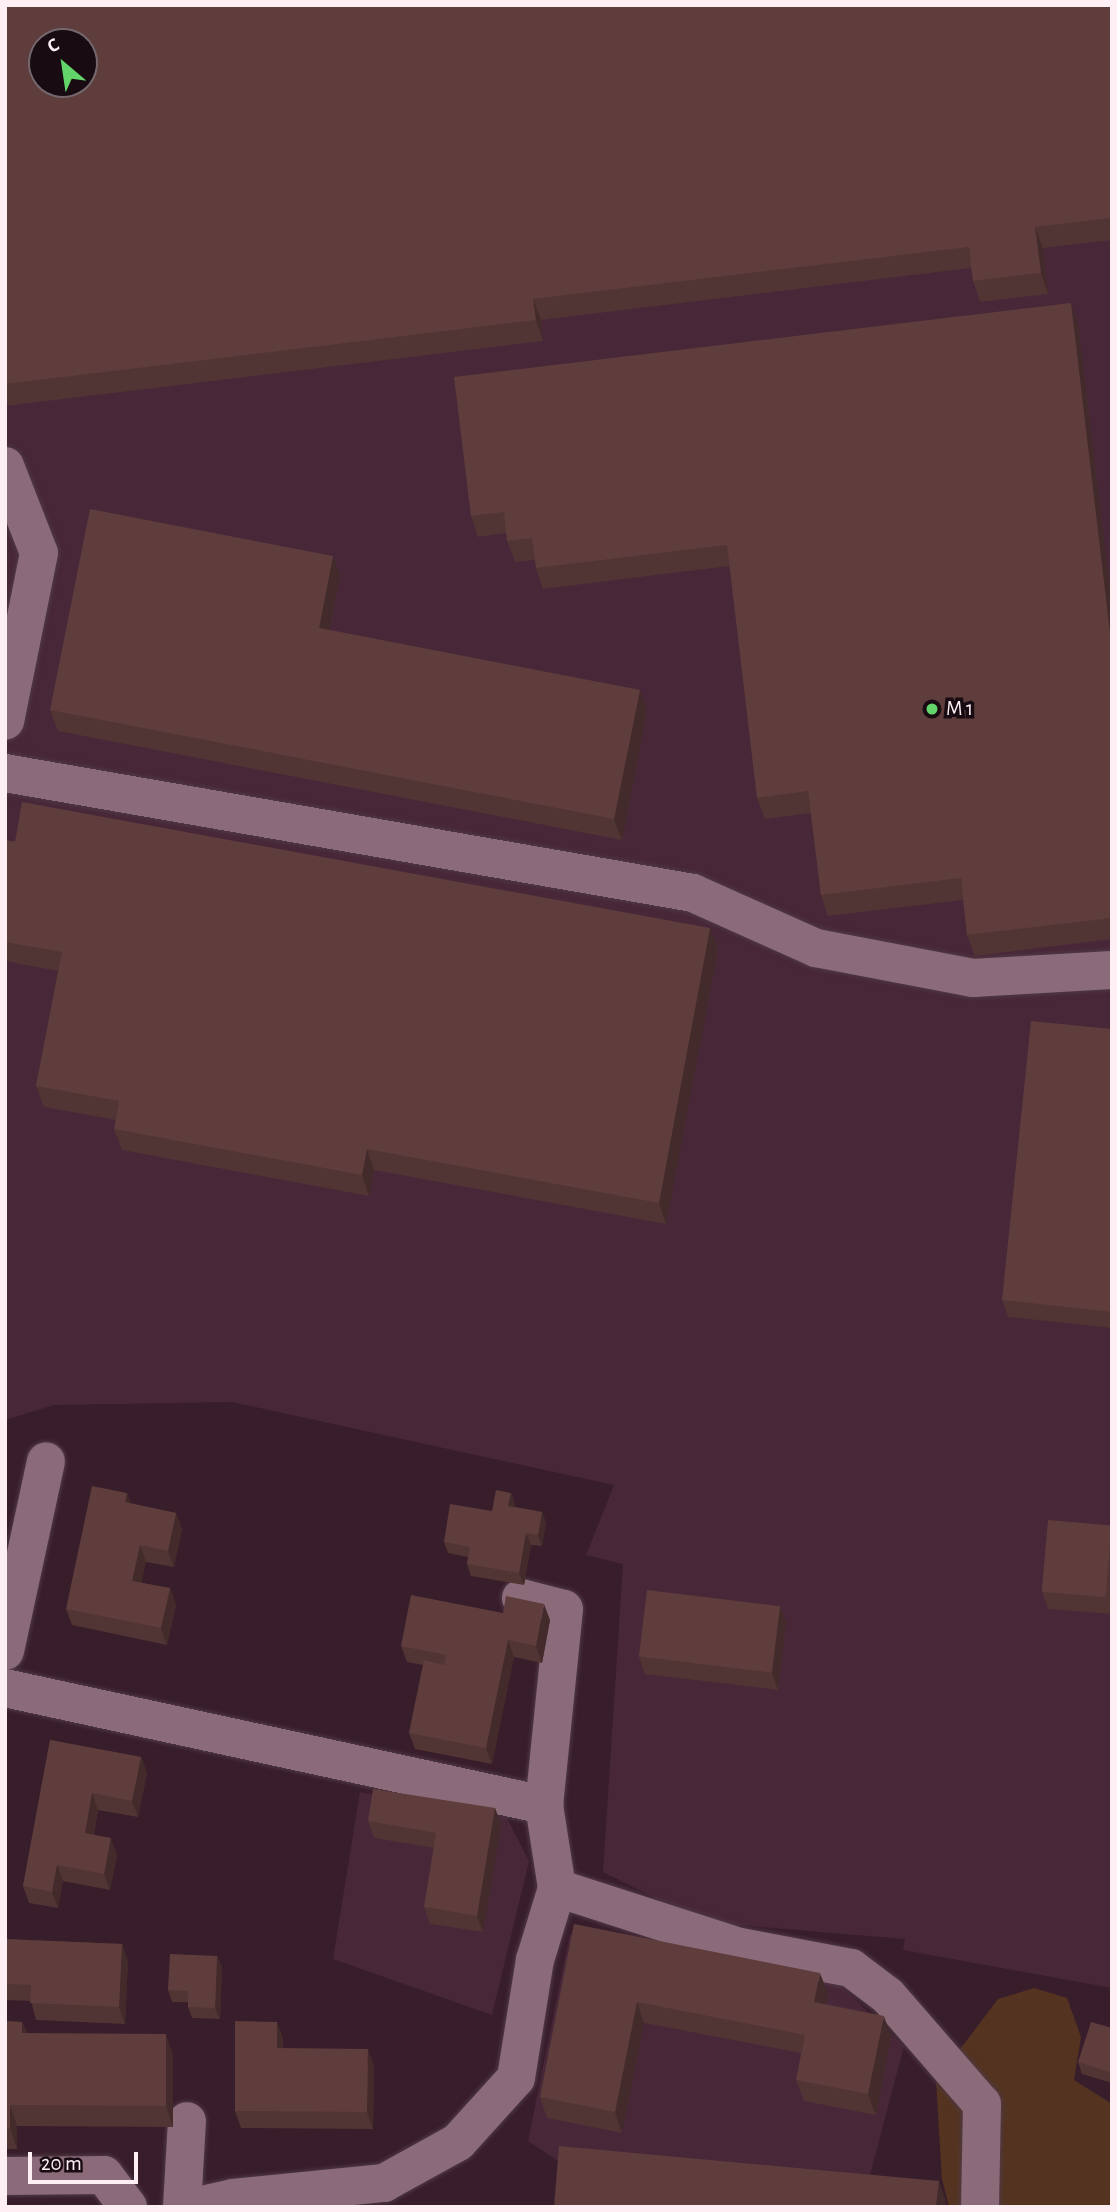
<!DOCTYPE html>
<html>
<head>
<meta charset="utf-8">
<style>
  body { margin:0 }
  #map { position:relative; width:1117px; height:2212px; overflow:hidden; background:#381d2b; font-family:"Alegreya Sans",sans-serif }
  div>[style] { position:absolute }
  [style*='--x'] { left:calc(var(--x)*1px); top:calc(var(--y)*1px); width:calc(var(--w)*1px); rotate:calc(var(--a)*1deg) }
  .built>* { inset:0; background:#482738 }
  .green>* { inset:0; background:#543420 }
  .roads { filter:drop-shadow(0 0 2px #4f3945) drop-shadow(0 0 2px #4f3945) }
  .minor>* { height:38px; margin:-19px; padding:0 19px; transform-origin:19px; border-radius:19px; background:#8b6b7a }
  .wall>* { inset:0; background:#513434 }
  .shaded-wall>* { inset:0; background:#422b2a }
  .building>* { inset:0; background:#5e3d3c; transform-origin:0 0 }
  .dots>* { width:19px; height:19px; translate:-50% -50%; box-sizing:border-box; border:4px solid #180c12; border-radius:50% }
  span { translate:-50% -50%; white-space:nowrap; text-align:center; line-height:1.15; -webkit-text-stroke:7px #180c12; paint-order:stroke }
  .poi-label { font-size:21px; color:#feeff5 }
  .left { translate:0 -50%; text-align:left }
  .frame { position:absolute; inset:0; border:7px solid #feeff5; pointer-events:none }
  .north { position:absolute; left:28px; top:28px; width:70px; height:70px; box-sizing:border-box; background:#180c12; border:2px solid #74676d; border-radius:50%; rotate:331deg; font-size:19px; font-weight:700; line-height:28px; text-align:center; color:#feeff5 }
  .north::after { content:''; display:block; margin:auto; width:24px; height:32px; background:#63d469; clip-path:polygon(50% 0,100% 100%,50% 72%,0 100%) }
  .scale { position:absolute; left:28px; top:2152px; width:110px; height:32px; box-sizing:border-box; border:4px solid #feeff5; border-top:0; padding-left:9px; font-size:21px; line-height:24px; white-space:nowrap; color:#feeff5; -webkit-text-stroke:5px #180c12; paint-order:stroke }
</style>
</head>
<body>
<div id="map">
  <div class="built">
    <div style="clip-path:polygon(evenodd,5px 5px,1112px 5px,1112px 1988px,903px 1950px,905px 1939px,704px 1922px,603px 1872px,623px 1564px,586px 1555px,614px 1485px,232px 1402px,54px 1405px,5px 1420px,5px 5px,42px 42px,84px 42px,84px 84px,42px 84px,42px 42px)"></div>
    <div style="clip-path:polygon(360px 1792px,507px 1818px,529px 1861px,492px 2015px,333px 1959px)"></div>
    <div style="clip-path:polygon(570px 1934px,828px 1974px,904px 2046px,865px 2194px,567px 2167px,528px 2141px)"></div>
  </div>
  <div class="green">
    <div style="clip-path:polygon(1034px 1988px,1067px 1998px,1081px 2037px,1074px 2080px,1112px 2104px,1112px 2207px,949px 2207px,942px 2179px,936px 2081px,998px 1999px)"></div>
  </div>
  <div class="roads">
    <div class="minor">
      <div style="--x:5;--y:466;--w:93;--a:68.7"></div>
      <div style="--x:39;--y:553;--w:171;--a:101.4"></div>
      <div style="--x:5;--y:773;--w:698;--a:9.89"></div>
      <div style="--x:693;--y:893;--w:135;--a:24.1"></div>
      <div style="--x:816;--y:948;--w:160;--a:10.8"></div>
      <div style="--x:973;--y:978;--w:139;--a:-3.3"></div>
      <div style="--x:521;--y:1598;--w:44;--a:14.3"></div>
      <div style="--x:564;--y:1609;--w:197;--a:95.8"></div>
      <div style="--x:544;--y:1805;--w:84;--a:81.1"></div>
      <div style="--x:5;--y:1651;--w:194;--a:-77.8"></div>
      <div style="--x:5;--y:1688;--w:552;--a:12.25"></div>
      <div style="--x:5;--y:2176;--w:99;--a:-0.6"></div>
      <div style="--x:104;--y:2175;--w:40;--a:53"></div>
      <div style="--x:182;--y:2207;--w:86;--a:-86.7"></div>
      <div style="--x:193;--y:2207;--w:41;--a:-12.7"></div>
      <div style="--x:233;--y:2198;--w:152;--a:-5.7"></div>
      <div style="--x:384;--y:2183;--w:85;--a:-29"></div>
      <div style="--x:458;--y:2142;--w:86;--a:-47.8"></div>
      <div style="--x:516;--y:2078;--w:120;--a:-80.9"></div>
      <div style="--x:535;--y:1960;--w:75;--a:-73"></div>
      <div style="--x:557;--y:1888;--w:192;--a:17.9"></div>
      <div style="--x:740;--y:1947;--w:113;--a:10.7"></div>
      <div style="--x:851;--y:1968;--w:46;--a:37.1"></div>
      <div style="--x:888;--y:1996;--w:143;--a:49"></div>
      <div style="--x:982;--y:2104;--w:103;--a:91.1"></div>
    </div>
  </div>
  <div class="wall">
    <div style="clip-path:polygon(5px 5px,1112px 5px,1112px 240px,1043px 248px,1048px 294px,980px 302px,973px 281px,971px 268px,541px 320px,543px 341px,5px 406px)"></div>
    <div style="clip-path:polygon(1078px 324px,1112px 607px,1112px 939px,975px 956px,967px 935px,963px 900px,828px 916px,821px 895px,811px 813px,765px 819px,757px 798px,730px 566px,543px 589px,536px 568px,535px 560px,515px 562px,507px 541px,506px 533px,478px 537px,471px 516px)"></div>
    <div style="clip-path:polygon(333px 556px,340px 576px,330px 630px,640px 690px,647px 711px,622px 840px,58px 731px,50px 710px)"></div>
    <div style="clip-path:polygon(5px 840px,710px 928px,718px 949px,666px 1224px,374px 1170px,369px 1196px,122px 1150px,114px 1129px,116px 1120px,44px 1107px,36px 1086px,58px 971px,5px 961px)"></div>
    <div style="clip-path:polygon(1112px 1029px,1112px 1328px,1008px 1317px,1002px 1300px)"></div>
    <div style="clip-path:polygon(127px 1493px,131px 1504px,176px 1513px,182px 1529px,174px 1567px,146px 1562px,141px 1583px,170px 1588px,176px 1605px,167px 1645px,72px 1625px,66px 1609px)"></div>
    <div style="clip-path:polygon(511px 1493px,515px 1504px,515px 1507px,542px 1512px,546px 1523px,542px 1546px,531px 1545px,524px 1585px,471px 1576px,467px 1564px,468px 1557px,448px 1553px,444px 1542px,492px 1511px)"></div>
    <div style="clip-path:polygon(1112px 1526px,1112px 1614px,1048px 1609px,1042px 1592px)"></div>
    <div style="clip-path:polygon(780px 1606px,786px 1622px,778px 1690px,645px 1674px,639px 1657px)"></div>
    <div style="clip-path:polygon(503px 1613px,550px 1620px,542px 1663px,514px 1657px,492px 1764px,415px 1749px,409px 1733px,423px 1665px,407px 1662px,401px 1646px)"></div>
    <div style="clip-path:polygon(50px 1740px,141px 1757px,147px 1773px,138px 1817px,98px 1810px,94px 1835px,117px 1855px,110px 1890px,63px 1881px,58px 1908px,29px 1903px,23px 1886px)"></div>
    <div style="clip-path:polygon(495px 1808px,501px 1825px,483px 1932px,430px 1924px,424px 1907px,434px 1848px,374px 1838px,368px 1821px)"></div>
    <div style="clip-path:polygon(574px 1924px,828px 1994px,826px 2004px,891px 2037px,876px 2115px,804px 2101px,796px 2080px,801px 2053px,644px 2023px,622px 2133px,547px 2118px,540px 2097px)"></div>
    <div style="clip-path:polygon(5px 1939px,122px 1944px,128px 1961px,125px 2024px,36px 2020px,31px 2001px,5px 2000px)"></div>
    <div style="clip-path:polygon(217px 1956px,222px 1967px,220px 2019px,192px 2018px,188px 2007px,188px 2002px,172px 2002px,168px 1990px)"></div>
    <div style="clip-path:polygon(5px 2021px,22px 2022px,27px 2033px,173px 2055px,173px 2127px,17px 2126px,17px 2149px,5px 2149px)"></div>
    <div style="clip-path:polygon(1112px 2028px,1112px 2083px,1082px 2074px,1078px 2062px)"></div>
    <div style="clip-path:polygon(283px 2038px,283px 2048px,374px 2066px,373px 2129px,241px 2128px,235px 2111px)"></div>
  </div>
  <div class="shaded-wall">
    <div style="clip-path:polygon(1035px 227px,1043px 248px,1048px 294px,1041px 273px)"></div>
    <div style="clip-path:polygon(533px 299px,541px 320px,543px 341px,536px 320px)"></div>
    <div style="clip-path:polygon(1071px 303px,1078px 324px,1112px 607px,1112px 650px)"></div>
    <div style="clip-path:polygon(333px 556px,340px 576px,326px 648px,319px 628px)"></div>
    <div style="clip-path:polygon(640px 690px,647px 711px,622px 840px,614px 819px)"></div>
    <div style="clip-path:polygon(710px 928px,718px 949px,666px 1224px,659px 1203px)"></div>
    <div style="clip-path:polygon(367px 1149px,374px 1170px,369px 1196px,362px 1175px)"></div>
    <div style="clip-path:polygon(127px 1493px,133px 1509px,125px 1502px)"></div>
    <div style="clip-path:polygon(511px 1493px,515px 1504px,513px 1517px,508px 1506px)"></div>
    <div style="clip-path:polygon(542px 1512px,546px 1523px,542px 1546px,538px 1535px)"></div>
    <div style="clip-path:polygon(176px 1513px,182px 1529px,174px 1567px,168px 1551px)"></div>
    <div style="clip-path:polygon(526px 1533px,531px 1545px,524px 1585px,519px 1573px)"></div>
    <div style="clip-path:polygon(140px 1545px,146px 1562px,138px 1597px,132px 1581px)"></div>
    <div style="clip-path:polygon(170px 1588px,176px 1605px,167px 1645px,161px 1628px)"></div>
    <div style="clip-path:polygon(544px 1604px,550px 1620px,542px 1663px,536px 1646px)"></div>
    <div style="clip-path:polygon(780px 1606px,786px 1622px,778px 1690px,772px 1673px)"></div>
    <div style="clip-path:polygon(508px 1640px,514px 1657px,492px 1764px,486px 1748px)"></div>
    <div style="clip-path:polygon(141px 1757px,147px 1773px,138px 1817px,132px 1801px)"></div>
    <div style="clip-path:polygon(92px 1793px,98px 1810px,91px 1850px,85px 1833px)"></div>
    <div style="clip-path:polygon(495px 1808px,501px 1825px,483px 1932px,477px 1916px)"></div>
    <div style="clip-path:polygon(111px 1838px,117px 1855px,110px 1890px,104px 1874px)"></div>
    <div style="clip-path:polygon(57px 1865px,63px 1881px,58px 1908px,52px 1892px)"></div>
    <div style="clip-path:polygon(122px 1944px,128px 1961px,125px 2024px,119px 2007px)"></div>
    <div style="clip-path:polygon(217px 1956px,222px 1967px,220px 2019px,215px 2008px)"></div>
    <div style="clip-path:polygon(820px 1973px,828px 1994px,822px 2023px,814px 2002px)"></div>
    <div style="clip-path:polygon(637px 2002px,644px 2023px,622px 2133px,615px 2112px)"></div>
    <div style="clip-path:polygon(884px 2016px,891px 2037px,876px 2115px,868px 2094px)"></div>
    <div style="clip-path:polygon(22px 2022px,30px 2042px,22px 2033px)"></div>
    <div style="clip-path:polygon(277px 2022px,283px 2038px,283px 2065px,277px 2048px)"></div>
    <div style="clip-path:polygon(166px 2034px,173px 2055px,173px 2127px,166px 2106px)"></div>
    <div style="clip-path:polygon(368px 2049px,374px 2066px,373px 2129px,367px 2112px)"></div>
    <div style="clip-path:polygon(10px 2105px,17px 2126px,17px 2149px,10px 2128px)"></div>
    <div style="clip-path:polygon(939px 2181px,946px 2201px,946px 2207px,936px 2207px)"></div>
  </div>
  <div class="building">
    <div style="clip-path:polygon(evenodd,5px 5px,1112px 5px,1112px 218px,1035px 227px,1041px 273px,973px 281px,969px 247px,533px 299px,536px 320px,5px 384px,5px 5px,42px 42px,84px 42px,84px 84px,42px 84px,42px 42px)"></div>
    <div style="clip-path:polygon(1071px 303px,1112px 650px,1112px 918px,967px 935px,961px 878px,821px 895px,808px 791px,757px 798px,727px 545px,536px 568px,532px 538px,507px 541px,504px 512px,471px 516px,454px 377px)"></div>
    <div style="clip-path:polygon(90px 509px,333px 556px,319px 628px,640px 690px,614px 819px,50px 710px)"></div>
    <div style="clip-path:polygon(22px 802px,710px 928px,659px 1203px,367px 1149px,362px 1175px,114px 1129px,119px 1101px,36px 1086px,62px 952px,5px 942px,5px 840px,15px 842px)"></div>
    <div style="clip-path:polygon(1031px 1021px,1112px 1029px,1112px 1312px,1002px 1300px)"></div>
    <div style="clip-path:polygon(92px 1486px,127px 1493px,125px 1502px,176px 1513px,168px 1551px,140px 1545px,132px 1581px,170px 1588px,161px 1628px,66px 1609px)"></div>
    <div style="clip-path:polygon(496px 1490px,511px 1493px,508px 1506px,542px 1512px,538px 1535px,526px 1533px,519px 1573px,467px 1564px,470px 1547px,444px 1542px,450px 1504px,492px 1511px)"></div>
    <div style="left:1048px;top:1520px;width:64px;height:72px;rotate:5deg"></div>
    <div style="left:647px;top:1590px;width:134px;height:67px;rotate:7deg"></div>
    <div style="clip-path:polygon(411px 1595px,503px 1613px,506px 1596px,544px 1604px,536px 1646px,508px 1640px,486px 1748px,409px 1733px,424px 1660px,444px 1665px,446px 1655px,401px 1646px)"></div>
    <div style="clip-path:polygon(50px 1740px,141px 1757px,132px 1801px,92px 1793px,85px 1833px,111px 1838px,104px 1874px,57px 1865px,52px 1892px,23px 1886px)"></div>
    <div style="clip-path:polygon(373px 1789px,495px 1808px,477px 1916px,424px 1907px,436px 1833px,368px 1821px)"></div>
    <div style="clip-path:polygon(574px 1924px,820px 1973px,814px 2002px,884px 2016px,868px 2094px,796px 2080px,805px 2035px,637px 2002px,615px 2112px,540px 2097px)"></div>
    <div style="clip-path:polygon(5px 1939px,122px 1944px,119px 2007px,30px 2003px,31px 1985px,5px 1984px)"></div>
    <div style="clip-path:polygon(170px 1954px,217px 1956px,215px 2008px,188px 2007px,188px 1991px,168px 1990px)"></div>
    <div style="clip-path:polygon(5px 2021px,22px 2022px,22px 2033px,166px 2034px,166px 2106px,10px 2105px,10px 2128px,5px 2128px)"></div>
    <div style="clip-path:polygon(235px 2021px,277px 2022px,277px 2048px,368px 2049px,367px 2112px,235px 2111px)"></div>
    <div style="clip-path:polygon(1091px 2022px,1112px 2028px,1112px 2073px,1078px 2062px)"></div>
    <div style="clip-path:polygon(559px 2146px,939px 2181px,936px 2207px,554px 2207px)"></div>
  </div>
  <div class="dots">
    <div style="left:932px;top:709px;background:#63d469"></div>
  </div>
  <div class="poi-label">
    <span class="left" style="left:946px;top:709px">M 1</span>
  </div>
  <div class="frame"></div>
  <div class="north">С</div>
  <div class="scale">20 m</div>
</div>
</body>
</html>
